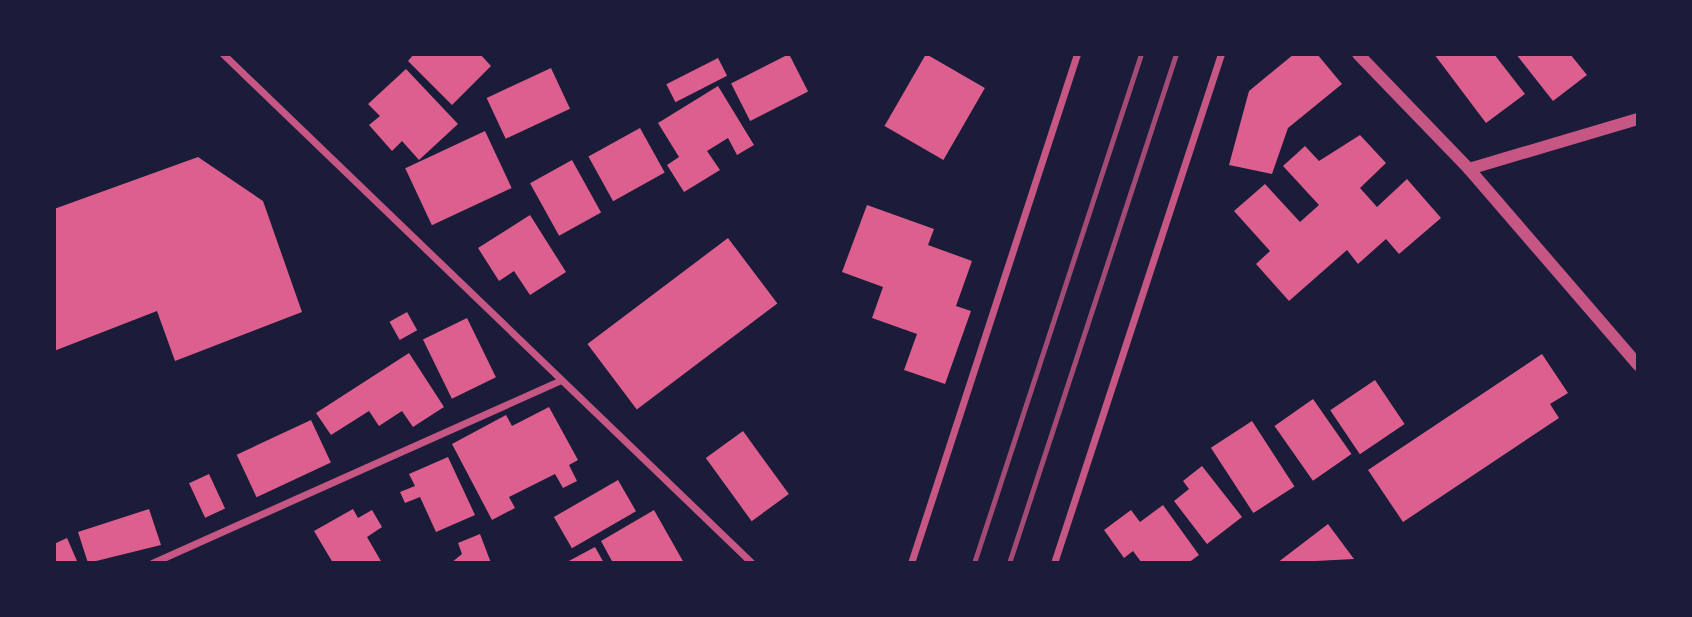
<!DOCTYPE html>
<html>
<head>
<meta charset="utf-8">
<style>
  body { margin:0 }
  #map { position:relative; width:1692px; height:617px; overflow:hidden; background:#1b1b3a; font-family:"Noto Sans",sans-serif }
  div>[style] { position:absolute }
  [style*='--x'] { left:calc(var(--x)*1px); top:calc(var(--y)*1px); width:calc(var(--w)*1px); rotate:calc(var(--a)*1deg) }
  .building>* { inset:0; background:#dd5f8e; transform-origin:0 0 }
  .minor>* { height:7px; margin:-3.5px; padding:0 3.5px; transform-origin:3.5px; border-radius:3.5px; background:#c65784 }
  .tertiary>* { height:12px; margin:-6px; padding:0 6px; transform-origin:6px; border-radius:6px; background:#c65784 }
  .rail>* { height:5px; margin:-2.5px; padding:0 2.5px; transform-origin:2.5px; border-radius:2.5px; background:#a44b75 }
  span { translate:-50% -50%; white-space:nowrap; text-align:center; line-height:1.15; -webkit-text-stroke:7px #1b1b3a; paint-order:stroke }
  .frame { position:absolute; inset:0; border:56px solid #1b1b3a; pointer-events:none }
</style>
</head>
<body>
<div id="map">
  <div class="building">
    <div style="clip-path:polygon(414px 54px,480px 54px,491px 66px,452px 105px,408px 61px)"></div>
    <div style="left:789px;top:54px;width:42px;height:65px;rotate:63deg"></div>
    <div style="left:926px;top:54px;width:68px;height:83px;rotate:30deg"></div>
    <div style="clip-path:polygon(1294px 54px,1317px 54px,1342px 84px,1288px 128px,1272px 174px,1229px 165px,1249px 91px)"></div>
    <div style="clip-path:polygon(1434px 54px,1494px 54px,1525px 94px,1486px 123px)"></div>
    <div style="clip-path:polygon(1516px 54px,1570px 54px,1587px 75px,1553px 101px)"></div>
    <div style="left:718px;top:58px;width:20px;height:58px;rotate:63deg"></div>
    <div style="left:551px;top:68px;width:45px;height:71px;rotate:65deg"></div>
    <div style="clip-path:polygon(406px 69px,458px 124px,419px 160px,402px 141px,392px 151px,369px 125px,380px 116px,368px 104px)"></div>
    <div style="clip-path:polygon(718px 86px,754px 145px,737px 155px,728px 138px,707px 151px,720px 170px,684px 192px,667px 165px,679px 157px,658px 123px)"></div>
    <div style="left:640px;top:128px;width:51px;height:59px;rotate:61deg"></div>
    <div style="left:485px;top:131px;width:63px;height:88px;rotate:65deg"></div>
    <div style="clip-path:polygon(1360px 135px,1386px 163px,1360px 188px,1377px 207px,1407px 179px,1441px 218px,1399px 254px,1386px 239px,1358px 264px,1347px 250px,1289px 301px,1256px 264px,1270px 251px,1234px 211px,1265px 184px,1300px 222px,1319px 205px,1283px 166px,1305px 146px,1319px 161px)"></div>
    <div style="clip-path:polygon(198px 157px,263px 201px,302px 312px,175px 361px,157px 311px,54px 351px,54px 209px)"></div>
    <div style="left:572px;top:160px;width:60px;height:48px;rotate:61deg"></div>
    <div style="clip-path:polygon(867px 205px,934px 229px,928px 245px,972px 261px,956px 306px,971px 311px,945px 384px,904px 370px,917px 334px,872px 318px,883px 287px,842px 272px)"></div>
    <div style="clip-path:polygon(530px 215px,566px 272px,530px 295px,514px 271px,499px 281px,478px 248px)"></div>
    <div style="left:728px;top:238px;width:82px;height:176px;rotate:53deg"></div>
    <div style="left:407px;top:312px;width:21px;height:20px;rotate:61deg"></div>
    <div style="left:467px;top:318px;width:66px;height:49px;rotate:64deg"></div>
    <div style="clip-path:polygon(409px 353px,444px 407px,413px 427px,402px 411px,379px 426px,369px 411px,331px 435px,316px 413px)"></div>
    <div style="clip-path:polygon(1542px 354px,1568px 393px,1550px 404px,1559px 418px,1403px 522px,1368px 470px)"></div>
    <div style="left:1375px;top:380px;width:53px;height:54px;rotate:56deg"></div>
    <div style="left:1313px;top:399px;width:67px;height:47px;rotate:55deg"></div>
    <div style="clip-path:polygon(549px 407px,578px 460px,569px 465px,577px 481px,563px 488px,555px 474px,509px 497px,515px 508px,492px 520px,452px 444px,506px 415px,512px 426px)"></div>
    <div style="left:311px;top:420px;width:47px;height:82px;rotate:65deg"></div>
    <div style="left:1252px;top:421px;width:78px;height:49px;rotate:57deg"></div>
    <div style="left:743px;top:431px;width:78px;height:46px;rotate:54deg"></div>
    <div style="clip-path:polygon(448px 457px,475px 515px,436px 532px,420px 497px,405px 503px,400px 492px,415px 486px,409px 474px)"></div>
    <div style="clip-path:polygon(1202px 466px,1242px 517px,1207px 544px,1174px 501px,1189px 489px,1183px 481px)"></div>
    <div style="left:209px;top:474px;width:38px;height:22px;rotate:65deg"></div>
    <div style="left:618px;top:480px;width:36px;height:74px;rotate:60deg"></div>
    <div style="clip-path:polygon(1163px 505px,1199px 555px,1188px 563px,1142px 563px,1133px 551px,1124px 558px,1104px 530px,1131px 510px,1140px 522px)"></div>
    <div style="clip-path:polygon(149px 509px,161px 545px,88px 563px,78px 532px)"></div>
    <div style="clip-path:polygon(353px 509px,358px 518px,372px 510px,382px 527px,367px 537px,382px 563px,333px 563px,314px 531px)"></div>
    <div style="clip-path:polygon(654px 510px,684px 563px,613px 563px,601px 541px)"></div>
    <div style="clip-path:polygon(1328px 524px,1354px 559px,1277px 563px)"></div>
    <div style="clip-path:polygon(480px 534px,491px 563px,451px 563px,462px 554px,458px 543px)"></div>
    <div style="clip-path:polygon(67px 538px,77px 561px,54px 563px,54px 544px)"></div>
    <div style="clip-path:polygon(595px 547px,604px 563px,565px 563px)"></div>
  </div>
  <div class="minor">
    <div style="--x:223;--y:54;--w:734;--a:43.9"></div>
    <div style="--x:152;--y:563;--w:446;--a:-24.1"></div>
    <div style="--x:911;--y:563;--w:535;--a:-71.94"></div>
    <div style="--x:1054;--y:563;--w:536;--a:-71.84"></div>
  </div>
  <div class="tertiary">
    <div style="--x:1358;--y:54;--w:160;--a:46"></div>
    <div style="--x:1469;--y:169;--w:259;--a:49.2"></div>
    <div style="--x:1469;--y:169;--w:176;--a:-16.5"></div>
  </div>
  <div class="rail">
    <div style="--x:974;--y:563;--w:536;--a:-71.84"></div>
    <div style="--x:1009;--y:563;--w:536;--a:-71.84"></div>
  </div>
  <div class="frame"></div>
</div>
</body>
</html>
